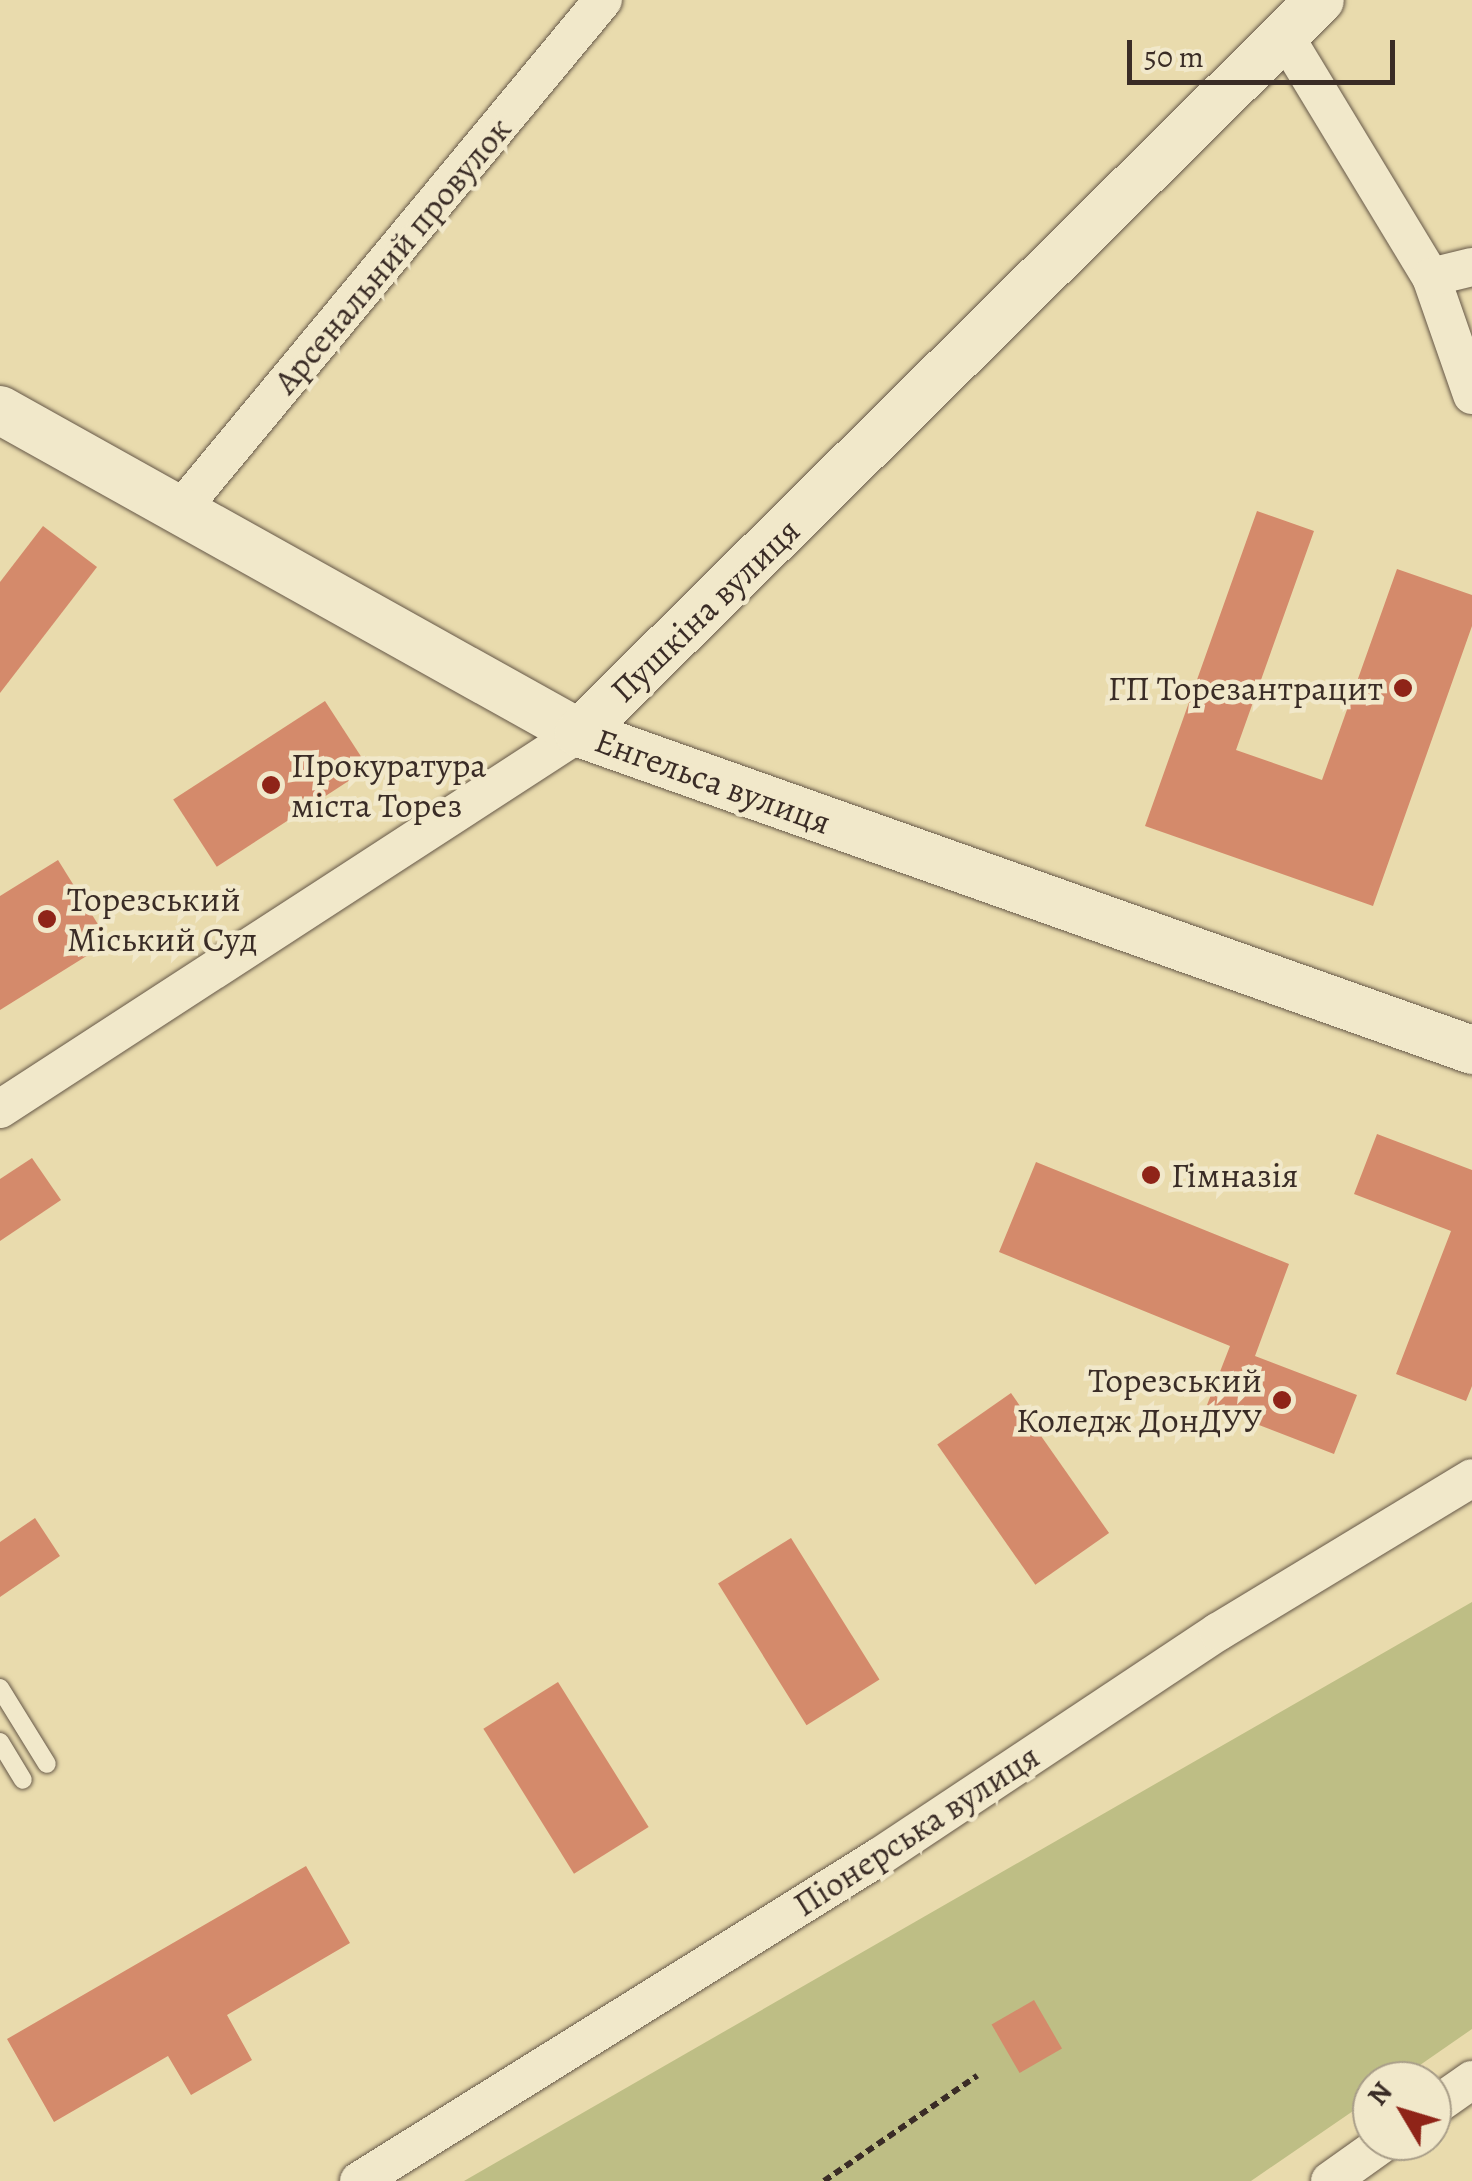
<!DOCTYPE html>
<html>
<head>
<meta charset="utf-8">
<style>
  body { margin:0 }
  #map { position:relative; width:1472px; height:2181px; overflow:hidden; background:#e9dbad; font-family:Alegreya,serif }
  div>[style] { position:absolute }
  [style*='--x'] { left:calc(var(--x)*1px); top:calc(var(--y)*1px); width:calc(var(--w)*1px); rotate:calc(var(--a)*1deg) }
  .green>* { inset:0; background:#bebe85 }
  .building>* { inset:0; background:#d48a6b; transform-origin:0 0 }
  .path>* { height:6px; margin-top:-3px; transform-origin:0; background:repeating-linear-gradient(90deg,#3a2c26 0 8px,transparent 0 13px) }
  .roads { filter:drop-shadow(0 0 2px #665848) drop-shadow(0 0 2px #665848) }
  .service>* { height:18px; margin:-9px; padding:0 9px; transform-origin:9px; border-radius:9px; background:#f1e8ca }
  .minor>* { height:38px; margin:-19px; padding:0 19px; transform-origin:19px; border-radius:19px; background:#f1e8ca }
  .tertiary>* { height:48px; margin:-24px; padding:0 24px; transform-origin:24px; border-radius:24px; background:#f1e8ca }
  .dots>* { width:28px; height:28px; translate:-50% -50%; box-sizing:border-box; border:5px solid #f1e8ca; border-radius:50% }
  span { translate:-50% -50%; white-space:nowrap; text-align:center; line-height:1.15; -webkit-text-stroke:9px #f1e8ca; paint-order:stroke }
  .street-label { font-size:35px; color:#3a2c26 }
  .poi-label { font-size:35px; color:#3a2c26 }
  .right { translate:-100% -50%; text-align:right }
  .left { translate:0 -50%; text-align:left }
  .north { position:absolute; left:1352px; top:2061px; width:100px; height:100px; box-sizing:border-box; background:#f1e8ca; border:2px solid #a89d88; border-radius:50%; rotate:308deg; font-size:28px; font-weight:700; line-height:40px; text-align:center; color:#3a2c26 }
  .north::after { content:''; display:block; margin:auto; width:35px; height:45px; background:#8f2418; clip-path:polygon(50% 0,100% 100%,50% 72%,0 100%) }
  .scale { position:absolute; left:1127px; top:40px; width:268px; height:45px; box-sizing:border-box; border:5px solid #3a2c26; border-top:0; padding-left:12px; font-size:30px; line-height:35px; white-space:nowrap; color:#3a2c26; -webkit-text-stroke:8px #f1e8ca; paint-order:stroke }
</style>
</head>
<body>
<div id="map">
  <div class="green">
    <div style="clip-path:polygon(1472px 1602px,1472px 2029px,1397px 2081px,1372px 2081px,1372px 2098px,1251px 2181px,464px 2181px)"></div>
  </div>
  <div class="building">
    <div style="clip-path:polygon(1257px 511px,1314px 531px,1236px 750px,1322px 780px,1397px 569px,1472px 595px,1472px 626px,1373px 906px,1145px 826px)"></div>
    <div style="clip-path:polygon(43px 526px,97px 567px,0 693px,0 582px)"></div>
    <div style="left:325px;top:701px;width:80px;height:181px;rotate:57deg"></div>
    <div style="clip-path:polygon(58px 860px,109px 942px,0 1010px,0 896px)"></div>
    <div style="clip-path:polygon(1377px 1134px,1472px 1170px,1472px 1386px,1466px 1401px,1396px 1374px,1451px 1231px,1354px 1194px)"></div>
    <div style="clip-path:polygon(32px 1158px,61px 1200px,0 1241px,0 1179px)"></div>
    <div style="clip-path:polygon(1036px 1162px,1289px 1264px,1255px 1356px,1357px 1395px,1334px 1454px,1207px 1405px,1230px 1346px,999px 1252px)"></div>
    <div style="left:1011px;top:1393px;width:171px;height:90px;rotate:55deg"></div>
    <div style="clip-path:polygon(35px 1518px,60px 1556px,0 1597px,0 1542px)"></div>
    <div style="left:791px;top:1538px;width:167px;height:86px;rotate:58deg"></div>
    <div style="left:558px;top:1682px;width:171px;height:88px;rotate:58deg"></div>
    <div style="clip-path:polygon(306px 1866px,350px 1943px,227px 2015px,252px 2060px,191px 2095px,168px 2056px,54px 2122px,7px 2039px)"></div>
    <div style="left:1034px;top:2000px;width:56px;height:49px;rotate:60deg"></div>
  </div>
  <div class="path">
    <div style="--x:824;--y:2181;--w:186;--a:-34.5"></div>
  </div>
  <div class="roads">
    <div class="service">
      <div style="--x:0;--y:1688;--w:89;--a:58.3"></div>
      <div style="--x:0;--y:1742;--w:44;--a:58.8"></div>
    </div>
    <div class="minor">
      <div style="--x:1286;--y:38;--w:280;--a:58.8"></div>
      <div style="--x:1431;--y:277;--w:125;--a:70.8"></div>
      <div style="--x:1431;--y:277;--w:42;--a:-13.7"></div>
      <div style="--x:181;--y:509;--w:661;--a:-50.34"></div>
      <div style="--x:0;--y:1109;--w:690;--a:-33"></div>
      <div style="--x:1432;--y:2108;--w:49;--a:-35"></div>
      <div style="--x:359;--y:2181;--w:613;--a:-31.93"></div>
      <div style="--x:879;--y:1857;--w:407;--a:-33.6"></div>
      <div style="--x:1218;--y:1632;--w:297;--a:-31.2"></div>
      <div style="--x:1330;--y:2181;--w:69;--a:-35.5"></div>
    </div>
    <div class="tertiary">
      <div style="--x:0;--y:410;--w:663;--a:29.16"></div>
      <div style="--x:579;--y:733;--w:948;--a:19.54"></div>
      <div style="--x:579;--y:733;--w:1042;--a:-44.69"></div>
    </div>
  </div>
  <div class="dots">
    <div style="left:1403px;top:688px;background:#8f2418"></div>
    <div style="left:271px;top:785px;background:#8f2418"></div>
    <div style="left:47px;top:919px;background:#8f2418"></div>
    <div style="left:1151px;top:1175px;background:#8f2418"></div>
    <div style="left:1282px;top:1400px;background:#8f2418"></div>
  </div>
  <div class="street-label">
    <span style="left:392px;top:255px;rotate:-50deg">Арсенальний провулок</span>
    <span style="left:705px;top:610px;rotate:-44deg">Пушкіна вулиця</span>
    <span style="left:713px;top:781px;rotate:20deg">Енгельса вулиця</span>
    <span style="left:916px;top:1830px;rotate:-33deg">Піонерська вулиця</span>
  </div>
  <div class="poi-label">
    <span class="right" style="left:1383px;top:688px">ГП Торезантрацит</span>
    <span class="left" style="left:291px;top:785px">Прокуратура<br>міста Торез</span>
    <span class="left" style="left:67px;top:919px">Торезський<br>Міський Суд</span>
    <span class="left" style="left:1171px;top:1175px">Гімназія</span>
    <span class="right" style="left:1262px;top:1400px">Торезський<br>Коледж ДонДУУ</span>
  </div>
  <div class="north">N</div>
  <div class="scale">50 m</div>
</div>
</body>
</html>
